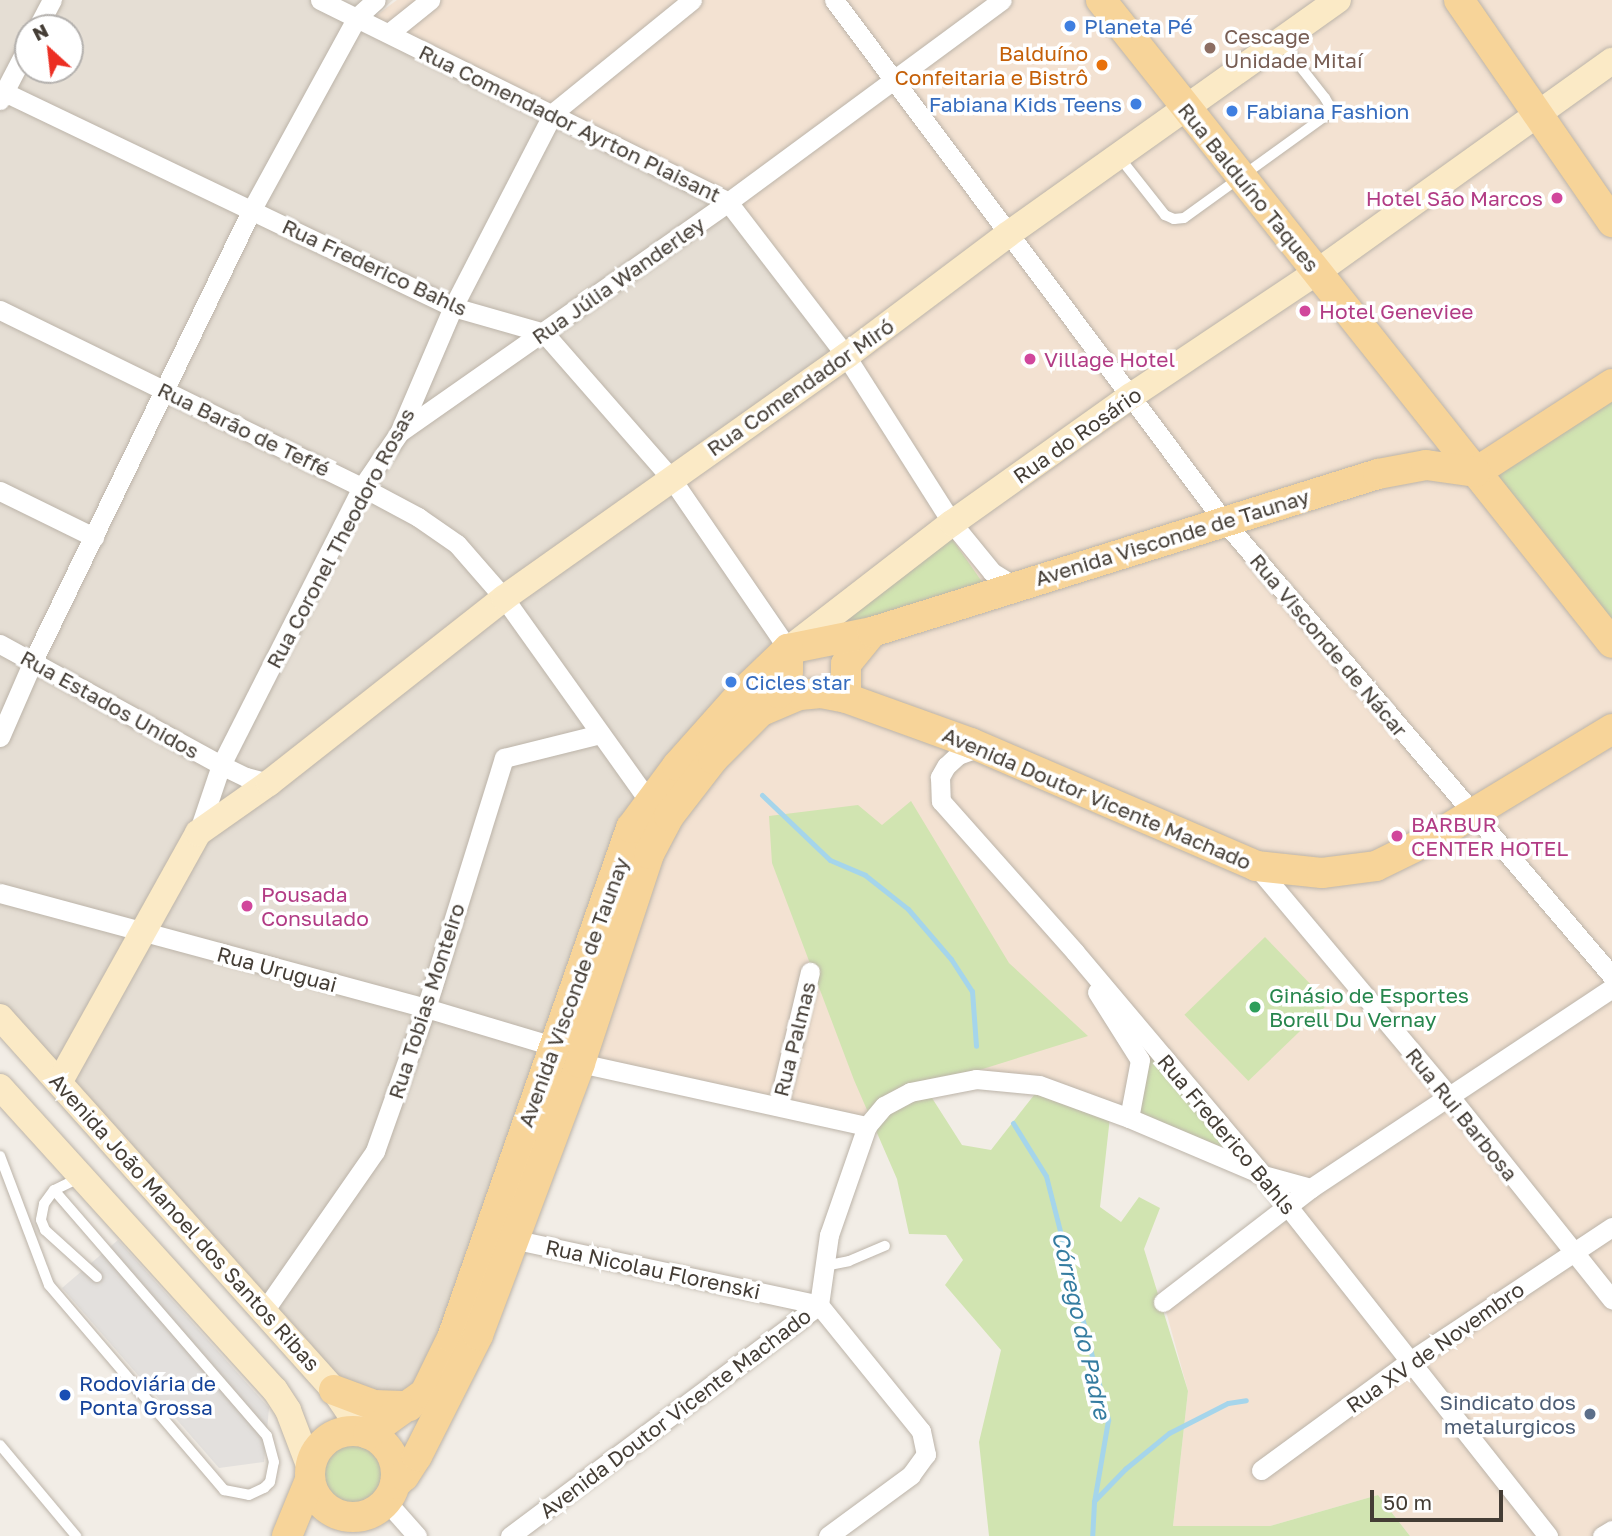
<!DOCTYPE html>
<html>
<head>
<meta charset="utf-8">
<style>
  body { margin:0 }
  #map { position:relative; width:1612px; height:1536px; overflow:hidden; background:#f2ede6; font-family:"Golos Text",sans-serif }
  div>[style] { position:absolute }
  [style*='--x'] { left:calc(var(--x)*1px); top:calc(var(--y)*1px); width:calc(var(--w)*1px); rotate:calc(var(--a)*1deg) }
  .residential>* { inset:0; background:#e5ded4 }
  .commercial>* { inset:0; background:#f3e2d2 }
  .green>* { inset:0; background:#d1e4b1; transform-origin:0 0 }
  .round { border-radius:50% }
  .parking>* { inset:0; background:#e3e0dd }
  .stream>* { height:5px; margin:-2.5px; padding:0 2.5px; transform-origin:2.5px; border-radius:2.5px; background:#a5d5eb }
  .roads { filter:drop-shadow(0 0 2px #bcb4a9) drop-shadow(0 0 2px #bcb4a9) }
  .service>* { height:10px; margin:-5px; padding:0 5px; transform-origin:5px; border-radius:5px; background:#fff }
  .minor>* { height:19px; margin:-9.5px; padding:0 9.5px; transform-origin:9.5px; border-radius:9.5px; background:#fff }
  .secondary>* { height:26px; margin:-13px; padding:0 13px; transform-origin:13px; border-radius:13px; background:#fbeac6 }
  .primary>* { height:30px; margin:-15px; padding:0 15px; transform-origin:15px; border-radius:15px; background:#f7d499 }
  .primary>.ring { margin:-15px; padding:0; box-sizing:content-box; background:none; border:30px solid #f7d499; border-radius:50% }
  .dots>* { width:19px; height:19px; translate:-50% -50%; box-sizing:border-box; border:4px solid #fff; border-radius:50% }
  span { translate:-50% -50%; white-space:nowrap; text-align:center; line-height:1.15; -webkit-text-stroke:7px #fff; paint-order:stroke }
  .shop-label { font-size:21px; color:#366cbe }
  .left { translate:0 -50%; text-align:left }
  .right { translate:-100% -50%; text-align:right }
  .education-label { font-size:21px; color:#785e54 }
  .food-label { font-size:21px; color:#c56008 }
  .street-label { font-size:21px; color:#443d35 }
  .hotel-label { font-size:21px; color:#b23c85 }
  .leisure-label { font-size:21px; color:#27864d }
  .transit-label { font-size:21px; color:#164399 }
  .service-label { font-size:21px; color:#4e5e75 }
  .water-label { font-size:23px; color:#347ca0; font-style:italic }
  .north { position:absolute; left:14px; top:14px; width:70px; height:70px; box-sizing:border-box; background:#fff; border:2px solid #b4b1ae; border-radius:50%; rotate:333deg; font-size:19px; font-weight:700; line-height:28px; text-align:center; color:#443d35 }
  .north::after { content:''; display:block; margin:auto; width:24px; height:32px; background:#ec2f23; clip-path:polygon(50% 0,100% 100%,50% 72%,0 100%) }
  .scale { position:absolute; left:1370px; top:1490px; width:133px; height:32px; box-sizing:border-box; border:4px solid #443d35; border-top:0; padding-left:9px; font-size:21px; line-height:24px; white-space:nowrap; color:#443d35; -webkit-text-stroke:5px #fff; paint-order:stroke }
</style>
</head>
<body>
<div id="map">
  <div class="residential">
    <div style="clip-path:polygon(evenodd,0 0,393px 0,363px 26px,726px 204px,843px 357px,797px 642px,425px 1393px,366px 1422px,0 1005px,0 0,28px 28px,70px 28px,70px 70px,28px 70px,28px 28px)"></div>
  </div>
  <div class="commercial">
    <div style="clip-path:polygon(397px 0,1612px 0,1612px 1536px,1410px 1536px,1378px 1495px,1270px 1526px,1173px 1526px,1188px 1391px,1164px 1304px,1287px 1197px,1114px 1110px,977px 1077px,865px 1124px,581px 1061px,632px 828px,797px 642px,677px 476px,845px 356px,726px 204px,362px 26px)"></div>
  </div>
  <div class="green">
    <div style="clip-path:polygon(1612px 398px,1612px 627px,1491px 475px)"></div>
    <div style="clip-path:polygon(950px 536px,985px 586px,831px 632px)"></div>
    <div style="clip-path:polygon(911px 801px,1009px 963px,1088px 1036px,925px 1087px,962px 1145px,991px 1150px,1038px 1090px,1110px 1117px,1100px 1207px,1121px 1222px,1139px 1197px,1160px 1208px,1144px 1249px,1188px 1391px,1173px 1526px,1270px 1526px,1378px 1495px,1410px 1536px,989px 1536px,979px 1442px,1001px 1350px,945px 1285px,963px 1260px,946px 1235px,909px 1234px,897px 1179px,854px 1080px,772px 863px,769px 816px,858px 805px,882px 825px)"></div>
    <div style="left:1265px;top:937px;width:92px;height:112px;rotate:46deg"></div>
    <div style="clip-path:polygon(1117px 1012px,1236px 1153px,1141px 1114px,1139px 1110px,1145px 1079px)"></div>
    <div class="round" style="left:320px;top:1441px;width:66px;height:66px"></div>
  </div>
  <div class="parking">
    <div style="clip-path:polygon(118px 1240px,269px 1408px,264px 1462px,219px 1468px,62px 1288px)"></div>
  </div>
  <div class="stream">
    <div style="--x:762;--y:795;--w:94;--a:43.7"></div>
    <div style="--x:830;--y:860;--w:38;--a:23"></div>
    <div style="--x:865;--y:875;--w:55;--a:38.3"></div>
    <div style="--x:908;--y:909;--w:66;--a:49.3"></div>
    <div style="--x:951;--y:959;--w:38;--a:57"></div>
    <div style="--x:972;--y:991;--w:55;--a:85.8"></div>
    <div style="--x:1013;--y:1123;--w:62;--a:58.1"></div>
    <div style="--x:1046;--y:1176;--w:252;--a:75.7"></div>
    <div style="--x:1108;--y:1420;--w:83;--a:99.7"></div>
    <div style="--x:1094;--y:1502;--w:34;--a:93"></div>
    <div style="--x:1094;--y:1501;--w:45;--a:-45.9"></div>
    <div style="--x:1125;--y:1469;--w:57;--a:-39.3"></div>
    <div style="--x:1169;--y:1433;--w:66;--a:-27"></div>
    <div style="--x:1228;--y:1403;--w:18;--a:-9"></div>
  </div>
  <div class="roads">
    <div class="service">
      <div style="--x:1120;--y:158;--w:73;--a:51.7"></div>
      <div style="--x:1165;--y:215;--w:10;--a:24"></div>
      <div style="--x:1174;--y:219;--w:10;--a:-6"></div>
      <div style="--x:1184;--y:218;--w:176;--a:-35.8"></div>
      <div style="--x:1327;--y:115;--w:10;--a:-79"></div>
      <div style="--x:1329;--y:105;--w:8;--a:-120"></div>
      <div style="--x:1325;--y:98;--w:73;--a:-128.3"></div>
      <div style="--x:0;--y:1156;--w:138;--a:69.2"></div>
      <div style="--x:49;--y:1285;--w:270;--a:49.5"></div>
      <div style="--x:224;--y:1490;--w:25;--a:11"></div>
      <div style="--x:249;--y:1495;--w:17;--a:-25"></div>
      <div style="--x:264;--y:1488;--w:8;--a:-45"></div>
      <div style="--x:270;--y:1482;--w:20;--a:-79"></div>
      <div style="--x:274;--y:1462;--w:27;--a:-105"></div>
      <div style="--x:267;--y:1436;--w:325;--a:-130.9"></div>
      <div style="--x:79;--y:1178;--w:28;--a:154"></div>
      <div style="--x:54;--y:1190;--w:17;--a:126"></div>
      <div style="--x:44;--y:1204;--w:16;--a:101"></div>
      <div style="--x:41;--y:1220;--w:11;--a:68"></div>
      <div style="--x:45;--y:1230;--w:70;--a:42.1"></div>
      <div style="--x:824;--y:1266;--w:25;--a:-11"></div>
      <div style="--x:849;--y:1261;--w:39;--a:-23"></div>
      <div style="--x:0;--y:1445;--w:119;--a:50.1"></div>
    </div>
    <div class="minor">
      <div style="--x:320;--y:0;--w:455;--a:26.3"></div>
      <div style="--x:728;--y:202;--w:194;--a:52.5"></div>
      <div style="--x:846;--y:356;--w:198;--a:57.6"></div>
      <div style="--x:952;--y:523;--w:63;--a:50.8"></div>
      <div style="--x:992;--y:572;--w:26;--a:32"></div>
      <div style="--x:834;--y:0;--w:649;--a:53.2"></div>
      <div style="--x:1223;--y:520;--w:599;--a:49.53"></div>
      <div style="--x:37;--y:28;--w:32;--a:-62"></div>
      <div style="--x:389;--y:33;--w:53;--a:-38.8"></div>
      <div style="--x:0;--y:90;--w:502;--a:25.6"></div>
      <div style="--x:453;--y:307;--w:95;--a:15.9"></div>
      <div style="--x:544;--y:333;--w:193;--a:48.8"></div>
      <div style="--x:671;--y:478;--w:207;--a:55.6"></div>
      <div style="--x:0;--y:100;--w:61;--a:-62.6"></div>
      <div style="--x:0;--y:310;--w:403;--a:26.1"></div>
      <div style="--x:362;--y:487;--w:64;--a:28.2"></div>
      <div style="--x:418;--y:517;--w:47;--a:34.7"></div>
      <div style="--x:457;--y:544;--w:72;--a:49"></div>
      <div style="--x:504;--y:598;--w:252;--a:54.5"></div>
      <div style="--x:400;--y:432;--w:401;--a:-35"></div>
      <div style="--x:728;--y:202;--w:340;--a:-36.4"></div>
      <div style="--x:0;--y:491;--w:105;--a:26.1"></div>
      <div style="--x:0;--y:644;--w:252;--a:28.7"></div>
      <div style="--x:221;--y:765;--w:28;--a:26"></div>
      <div style="--x:246;--y:777;--w:24;--a:15"></div>
      <div style="--x:0;--y:737;--w:83;--a:-66.5"></div>
      <div style="--x:33;--y:661;--w:502;--a:-64.15"></div>
      <div style="--x:252;--y:209;--w:219;--a:-61.3"></div>
      <div style="--x:357;--y:17;--w:25;--a:-42"></div>
      <div style="--x:980;--y:747;--w:23;--a:160"></div>
      <div style="--x:958;--y:755;--w:16;--a:137"></div>
      <div style="--x:946;--y:766;--w:13;--a:119"></div>
      <div style="--x:940;--y:777;--w:24;--a:88"></div>
      <div style="--x:941;--y:801;--w:202;--a:48.4"></div>
      <div style="--x:1075;--y:952;--w:292;--a:49.9"></div>
      <div style="--x:1263;--y:1175;--w:460;--a:51.7"></div>
      <div style="--x:198;--y:833;--w:72;--a:-71.3"></div>
      <div style="--x:221;--y:765;--w:312;--a:-63.1"></div>
      <div style="--x:362;--y:487;--w:65;--a:-55.6"></div>
      <div style="--x:399;--y:433;--w:137;--a:-66.8"></div>
      <div style="--x:453;--y:307;--w:218;--a:-62.7"></div>
      <div style="--x:553;--y:113;--w:179;--a:-39.1"></div>
      <div style="--x:1256;--y:866;--w:303;--a:50"></div>
      <div style="--x:1451;--y:1098;--w:258;--a:51.4"></div>
      <div style="--x:0;--y:893;--w:441;--a:15.1"></div>
      <div style="--x:426;--y:1008;--w:133;--a:16.7"></div>
      <div style="--x:1097;--y:992;--w:80;--a:57.7"></div>
      <div style="--x:1140;--y:1060;--w:59;--a:100.7"></div>
      <div style="--x:580;--y:1063;--w:294;--a:12.4"></div>
      <div style="--x:778;--y:1106;--w:138;--a:-76.6"></div>
      <div style="--x:512;--y:1239;--w:314;--a:12.1"></div>
      <div style="--x:819;--y:1305;--w:162;--a:51"></div>
      <div style="--x:921;--y:1431;--w:24;--a:78"></div>
      <div style="--x:926;--y:1454;--w:26;--a:126"></div>
      <div style="--x:911;--y:1475;--w:103;--a:143.7"></div>
      <div style="--x:1163;--y:1302;--w:187;--a:-37.6"></div>
      <div style="--x:1311;--y:1188;--w:361;--a:-33.6"></div>
      <div style="--x:264;--y:1311;--w:195;--a:-55.2"></div>
      <div style="--x:375;--y:1151;--w:152;--a:-70.4"></div>
      <div style="--x:426;--y:1008;--w:262;--a:-72.7"></div>
      <div style="--x:504;--y:758;--w:99;--a:-14"></div>
      <div style="--x:1261;--y:1470;--w:185;--a:-36.2"></div>
      <div style="--x:1410;--y:1361;--w:242;--a:-33.6"></div>
      <div style="--x:386;--y:1501;--w:47;--a:48.5"></div>
      <div style="--x:510;--y:1536;--w:386;--a:-36.8"></div>
      <div style="--x:819;--y:1305;--w:71;--a:-81.9"></div>
      <div style="--x:829;--y:1235;--w:115;--a:-70.8"></div>
      <div style="--x:867;--y:1126;--w:26;--a:-50"></div>
      <div style="--x:884;--y:1106;--w:30;--a:-28"></div>
      <div style="--x:910;--y:1092;--w:67;--a:-11.1"></div>
      <div style="--x:976;--y:1079;--w:63;--a:5.4"></div>
      <div style="--x:1039;--y:1085;--w:96;--a:20.1"></div>
      <div style="--x:1129;--y:1118;--w:146;--a:23"></div>
      <div style="--x:1263;--y:1175;--w:50;--a:15.2"></div>
      <div style="--x:1602;--y:1536;--w:12;--a:-31"></div>
    </div>
    <div class="secondary">
      <div style="--x:790;--y:648;--w:205;--a:-37.7"></div>
      <div style="--x:952;--y:523;--w:219;--a:-35.4"></div>
      <div style="--x:1131;--y:396;--w:224;--a:-33.7"></div>
      <div style="--x:1317;--y:272;--w:363;--a:-35.6"></div>
      <div style="--x:0;--y:1017;--w:501;--a:48.16"></div>
      <div style="--x:334;--y:1390;--w:52;--a:56"></div>
      <div style="--x:60;--y:1081;--w:284;--a:-60.9"></div>
      <div style="--x:198;--y:833;--w:87;--a:-35.2"></div>
      <div style="--x:269;--y:783;--w:299;--a:-38.2"></div>
      <div style="--x:504;--y:598;--w:419;--a:-35.3"></div>
      <div style="--x:846;--y:356;--w:201;--a:-36.9"></div>
      <div style="--x:1007;--y:235;--w:406;--a:-35.4"></div>
      <div style="--x:0;--y:1087;--w:409;--a:47.8"></div>
      <div style="--x:275;--y:1390;--w:24;--a:57"></div>
      <div style="--x:288;--y:1410;--w:62;--a:69.2"></div>
    </div>
    <div class="primary">
      <div style="--x:1101;--y:0;--w:821;--a:51.53"></div>
      <div style="--x:1459;--y:0;--w:270;--a:55.4"></div>
      <div style="--x:1476;--y:472;--w:162;--a:-32.9"></div>
      <div style="--x:846;--y:698;--w:34;--a:-90"></div>
      <div style="--x:846;--y:664;--w:41;--a:-50.9"></div>
      <div style="--x:764;--y:710;--w:39;--a:-23"></div>
      <div style="--x:800;--y:695;--w:21;--a:-5"></div>
      <div style="--x:821;--y:693;--w:25;--a:11"></div>
      <div style="--x:846;--y:698;--w:133;--a:19.8"></div>
      <div style="--x:971;--y:743;--w:310;--a:23.3"></div>
      <div style="--x:1256;--y:866;--w:66;--a:6.1"></div>
      <div style="--x:1322;--y:873;--w:54;--a:-7.4"></div>
      <div style="--x:1376;--y:866;--w:59;--a:-26.1"></div>
      <div style="--x:1429;--y:840;--w:214;--a:-31.2"></div>
      <div style="--x:334;--y:1390;--w:43;--a:20.6"></div>
      <div style="--x:374;--y:1405;--w:35;--a:2"></div>
      <div class="ring" style="left:310px;top:1431px;width:56px;height:56px"></div>
      <div style="--x:368;--y:1434;--w:70;--a:-35.7"></div>
      <div style="--x:425;--y:1393;--w:61;--a:-63.9"></div>
      <div style="--x:452;--y:1338;--w:541;--a:-70.66"></div>
      <div style="--x:631;--y:828;--w:77;--a:-53.4"></div>
      <div style="--x:677;--y:766;--w:98;--a:-48.3"></div>
      <div style="--x:742;--y:693;--w:64;--a:-43.7"></div>
      <div style="--x:788;--y:649;--w:86;--a:-11.4"></div>
      <div style="--x:872;--y:632;--w:530;--a:-17.34"></div>
      <div style="--x:1378;--y:474;--w:49;--a:-10.6"></div>
      <div style="--x:1426;--y:465;--w:50;--a:8"></div>
      <div style="--x:395;--y:1484;--w:12;--a:-42"></div>
      <div style="--x:404;--y:1476;--w:24;--a:-57"></div>
      <div style="--x:417;--y:1456;--w:136;--a:-63.2"></div>
      <div style="--x:478;--y:1335;--w:290;--a:-69.4"></div>
      <div style="--x:580;--y:1063;--w:220;--a:-71.7"></div>
      <div style="--x:649;--y:854;--w:43;--a:-62.2"></div>
      <div style="--x:669;--y:816;--w:72;--a:-52.3"></div>
      <div style="--x:713;--y:759;--w:93;--a:-45"></div>
      <div style="--x:779;--y:693;--w:24;--a:-68"></div>
      <div style="--x:788;--y:671;--w:22;--a:-90"></div>
      <div style="--x:287;--y:1536;--w:61;--a:-67.7"></div>
    </div>
  </div>
  <div class="dots">
    <div style="left:1070px;top:26px;background:#3f7fe0"></div>
    <div style="left:1210px;top:48px;background:#8d6e63"></div>
    <div style="left:1102px;top:65px;background:#e8710a"></div>
    <div style="left:1136px;top:104px;background:#3f7fe0"></div>
    <div style="left:1232px;top:111px;background:#3f7fe0"></div>
    <div style="left:1557px;top:198px;background:#d1479c"></div>
    <div style="left:1305px;top:311px;background:#d1479c"></div>
    <div style="left:1030px;top:359px;background:#d1479c"></div>
    <div style="left:731px;top:682px;background:#3f7fe0"></div>
    <div style="left:1397px;top:836px;background:#d1479c"></div>
    <div style="left:247px;top:906px;background:#d1479c"></div>
    <div style="left:1255px;top:1007px;background:#2e9e5b"></div>
    <div style="left:65px;top:1395px;background:#1a4fb4"></div>
    <div style="left:1590px;top:1414px;background:#5c6f8a"></div>
  </div>
  <div class="shop-label">
    <span class="left" style="left:1084px;top:26px">Planeta Pé</span>
    <span class="right" style="left:1122px;top:104px">Fabiana Kids Teens</span>
    <span class="left" style="left:1246px;top:111px">Fabiana Fashion</span>
    <span class="left" style="left:745px;top:682px">Cicles star</span>
  </div>
  <div class="education-label">
    <span class="left" style="left:1224px;top:48px">Cescage<br>Unidade Mitaí</span>
  </div>
  <div class="food-label">
    <span class="right" style="left:1088px;top:65px">Balduíno<br>Confeitaria e Bistrô</span>
  </div>
  <div class="street-label">
    <span style="left:570px;top:123px;rotate:26deg">Rua Comendador Ayrton Plaisant</span>
    <span style="left:1249px;top:187px;rotate:51deg">Rua Balduíno Taques</span>
    <span style="left:375px;top:267px;rotate:25deg">Rua Frederico Bahls</span>
    <span style="left:618px;top:280px;rotate:-35deg">Rua Júlia Wanderley</span>
    <span style="left:800px;top:387px;rotate:-35deg">Rua Comendador Miró</span>
    <span style="left:244px;top:429px;rotate:26deg">Rua Barão de Teffé</span>
    <span style="left:1077px;top:435px;rotate:-35deg">Rua do Rosário</span>
    <span style="left:1172px;top:537px;rotate:-17deg">Avenida Visconde de Taunay</span>
    <span style="left:340px;top:538px;rotate:-62deg">Rua Coronel Theodoro Rosas</span>
    <span style="left:1329px;top:645px;rotate:50deg">Rua Visconde de Nácar</span>
    <span style="left:110px;top:704px;rotate:29deg">Rua Estados Unidos</span>
    <span style="left:1097px;top:798px;rotate:23deg">Avenida Doutor Vicente Machado</span>
    <span style="left:277px;top:969px;rotate:15deg">Rua Uruguai</span>
    <span style="left:573px;top:992px;rotate:-70deg">Avenida Visconde de Taunay</span>
    <span style="left:426px;top:1001px;rotate:-72deg">Rua Tobias Monteiro</span>
    <span style="left:794px;top:1039px;rotate:-76deg">Rua Palmas</span>
    <span style="left:1462px;top:1114px;rotate:51deg">Rua Rui Barbosa</span>
    <span style="left:1227px;top:1134px;rotate:50deg">Rua Frederico Bahls</span>
    <span style="left:185px;top:1222px;rotate:48deg">Avenida João Manoel dos Santos Ribas</span>
    <span style="left:653px;top:1269px;rotate:12deg">Rua Nicolau Florenski</span>
    <span style="left:1435px;top:1347px;rotate:-35deg">Rua XV de Novembro</span>
    <span style="left:675px;top:1413px;rotate:-37deg">Avenida Doutor Vicente Machado</span>
  </div>
  <div class="hotel-label">
    <span class="right" style="left:1543px;top:198px">Hotel São Marcos</span>
    <span class="left" style="left:1319px;top:311px">Hotel Geneviee</span>
    <span class="left" style="left:1044px;top:359px">Village Hotel</span>
    <span class="left" style="left:1411px;top:836px">BARBUR<br>CENTER HOTEL</span>
    <span class="left" style="left:261px;top:906px">Pousada<br>Consulado</span>
  </div>
  <div class="leisure-label">
    <span class="left" style="left:1269px;top:1007px">Ginásio de Esportes<br>Borell Du Vernay</span>
  </div>
  <div class="transit-label">
    <span class="left" style="left:79px;top:1395px">Rodoviária de<br>Ponta Grossa</span>
  </div>
  <div class="service-label">
    <span class="right" style="left:1576px;top:1414px">Sindicato dos<br>metalurgicos</span>
  </div>
  <div class="water-label">
    <span style="left:1082px;top:1325px;rotate:77deg">Córrego do Padre</span>
  </div>
  <div class="north">N</div>
  <div class="scale">50 m</div>
</div>
</body>
</html>
